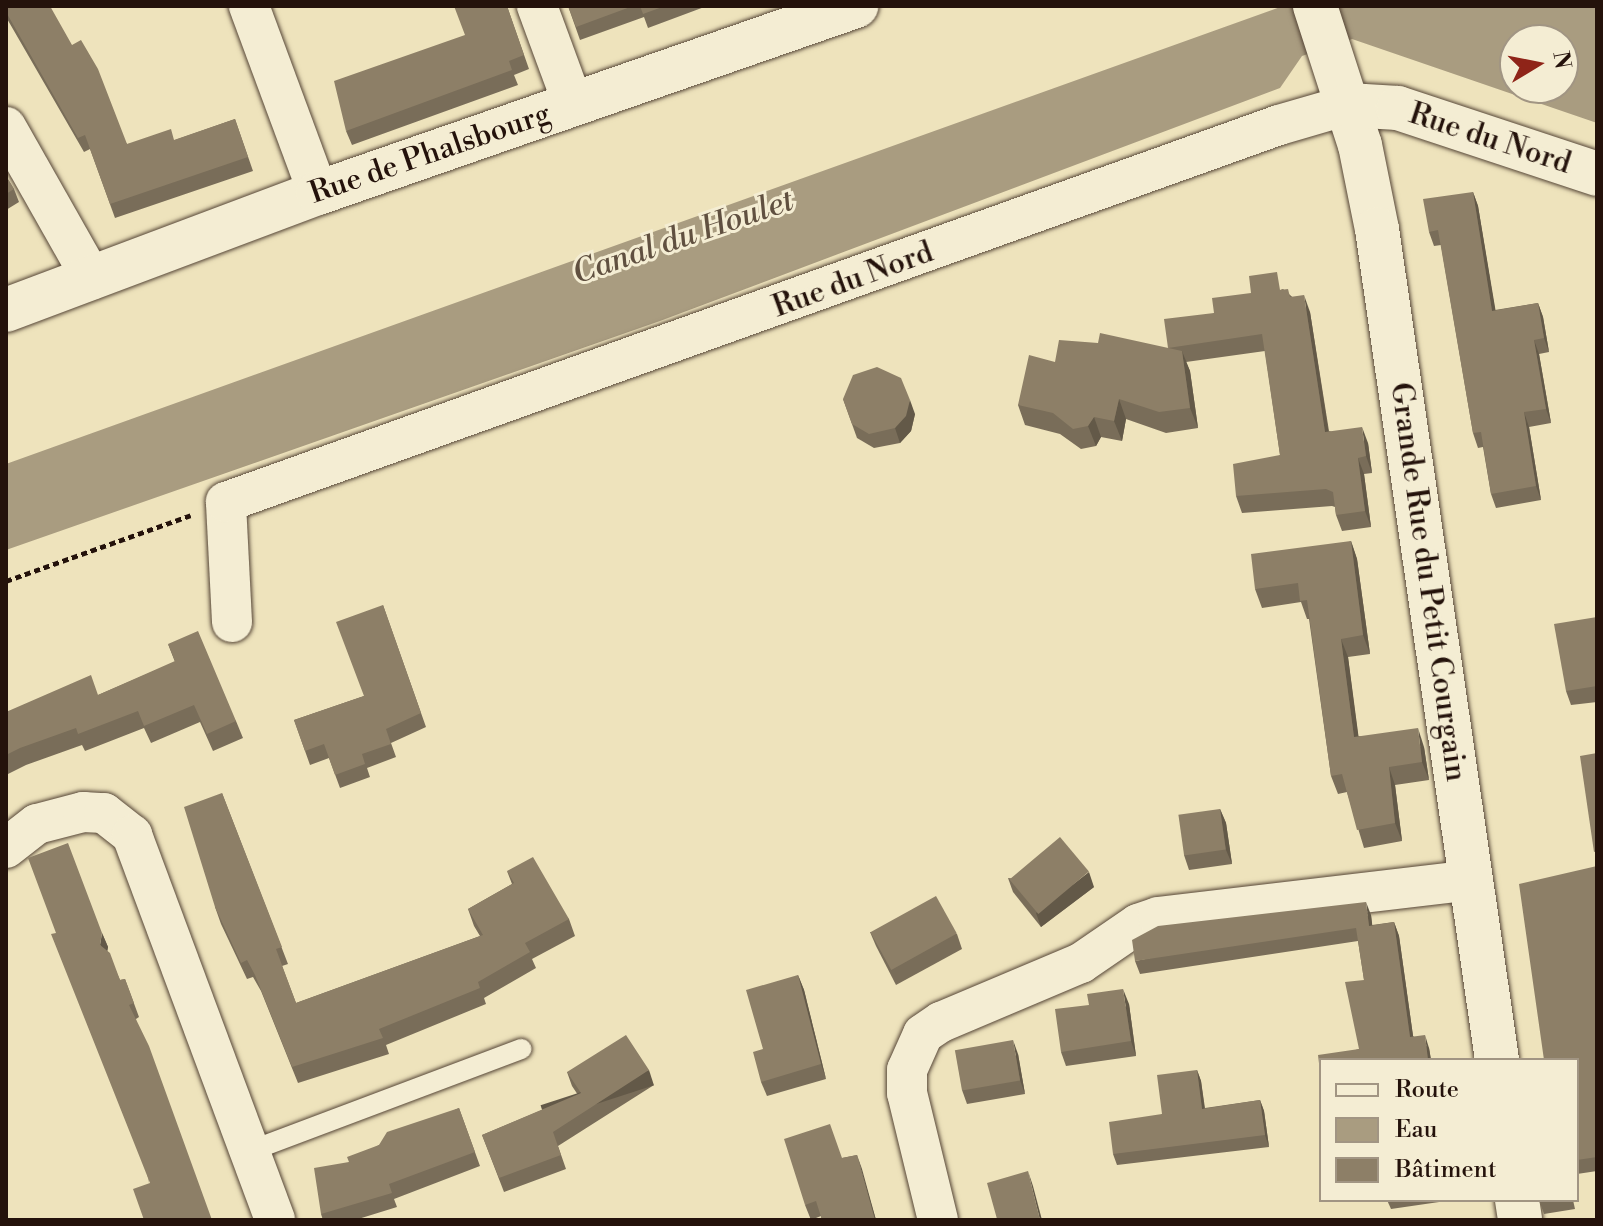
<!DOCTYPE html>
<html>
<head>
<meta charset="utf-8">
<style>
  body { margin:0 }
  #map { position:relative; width:1603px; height:1226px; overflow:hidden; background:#eee3bc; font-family:"Libre Bodoni",serif }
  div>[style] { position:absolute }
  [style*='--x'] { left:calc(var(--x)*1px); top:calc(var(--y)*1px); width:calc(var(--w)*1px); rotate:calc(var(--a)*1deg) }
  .water>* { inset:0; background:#a99c80 }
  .path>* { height:5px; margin-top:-2.5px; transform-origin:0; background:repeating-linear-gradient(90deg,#24120b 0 6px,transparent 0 10px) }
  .roads { filter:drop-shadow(0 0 2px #564637) drop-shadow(0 0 2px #564637) }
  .service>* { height:20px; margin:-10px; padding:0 10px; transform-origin:10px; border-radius:10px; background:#f4edd3 }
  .minor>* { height:40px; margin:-20px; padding:0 20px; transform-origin:20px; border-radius:20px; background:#f4edd3 }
  .tertiary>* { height:44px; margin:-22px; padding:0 22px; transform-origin:22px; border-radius:22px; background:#f4edd3 }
  .wall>* { inset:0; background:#796d59 }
  .shaded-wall>* { inset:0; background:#635948; transform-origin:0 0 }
  .building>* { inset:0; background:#8d7f67; transform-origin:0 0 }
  span { translate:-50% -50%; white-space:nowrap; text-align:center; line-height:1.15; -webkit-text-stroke:6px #f4edd3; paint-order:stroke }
  .street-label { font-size:30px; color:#24120b }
  .water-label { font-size:32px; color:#605040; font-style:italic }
  .frame { position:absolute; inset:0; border:8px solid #24120b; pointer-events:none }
  .legend { position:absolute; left:1319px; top:1058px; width:260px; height:144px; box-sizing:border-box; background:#f4edd3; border:2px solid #a19583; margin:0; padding:10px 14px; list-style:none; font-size:24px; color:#24120b }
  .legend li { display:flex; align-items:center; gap:16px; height:40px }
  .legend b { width:40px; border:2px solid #a19583 }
  .north { position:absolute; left:1499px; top:24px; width:80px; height:80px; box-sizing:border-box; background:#f4edd3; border:2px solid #a19583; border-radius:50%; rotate:80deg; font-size:22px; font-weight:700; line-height:32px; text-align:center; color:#24120b }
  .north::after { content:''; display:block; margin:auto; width:28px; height:36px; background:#8f2418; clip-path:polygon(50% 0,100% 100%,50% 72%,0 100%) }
</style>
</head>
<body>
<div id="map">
  <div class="water">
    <div style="clip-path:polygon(evenodd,1283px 6px,1597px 6px,1597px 123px,1352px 39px,1302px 56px,1280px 88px,660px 321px,6px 550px,6px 464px,1283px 6px,1515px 40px,1563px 40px,1563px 88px,1515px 88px,1515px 40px)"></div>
  </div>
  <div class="path">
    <div style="--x:6;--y:581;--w:196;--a:-19.6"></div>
  </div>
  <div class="roads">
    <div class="service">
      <div style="--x:250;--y:1151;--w:290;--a:-20.6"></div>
    </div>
    <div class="minor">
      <div style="--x:249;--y:6;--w:199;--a:69.7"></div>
      <div style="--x:537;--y:6;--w:104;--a:69.8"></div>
      <div style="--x:6;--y:127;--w:175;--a:60.5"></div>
      <div style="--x:232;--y:622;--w:120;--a:-92.9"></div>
      <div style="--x:226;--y:502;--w:1118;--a:-19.7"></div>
      <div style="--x:1279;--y:125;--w:72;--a:-16.2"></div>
      <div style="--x:6;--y:848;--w:39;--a:-38"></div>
      <div style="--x:37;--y:824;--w:48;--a:-14.6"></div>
      <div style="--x:83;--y:812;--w:21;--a:3"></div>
      <div style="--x:104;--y:813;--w:36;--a:38"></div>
      <div style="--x:132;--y:835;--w:411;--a:69.6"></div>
      <div style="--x:938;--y:1220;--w:131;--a:-103.7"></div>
      <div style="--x:907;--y:1093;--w:23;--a:-90"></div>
      <div style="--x:907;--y:1070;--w:39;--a:-66"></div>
      <div style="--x:923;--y:1034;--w:22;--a:-34"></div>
      <div style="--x:941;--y:1022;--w:152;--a:-22.9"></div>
      <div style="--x:1081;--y:963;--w:69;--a:-34.4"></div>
      <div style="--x:1138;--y:924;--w:21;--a:-19"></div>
      <div style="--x:1158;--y:917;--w:315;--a:-6.7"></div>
    </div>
    <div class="tertiary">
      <div style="--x:1315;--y:6;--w:146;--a:72.1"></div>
      <div style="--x:1360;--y:145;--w:86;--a:78.6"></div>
      <div style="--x:1377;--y:229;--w:840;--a:81.78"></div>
      <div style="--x:1348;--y:105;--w:50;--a:3.4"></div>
      <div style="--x:1398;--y:108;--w:210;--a:18.3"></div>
      <div style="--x:6;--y:310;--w:333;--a:-20.6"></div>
      <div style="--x:318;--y:193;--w:570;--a:-19.17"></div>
      <div style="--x:1517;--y:1200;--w:20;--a:81"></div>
    </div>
  </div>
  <div class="wall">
    <div style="clip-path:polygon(6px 6px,127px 144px,175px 140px,235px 119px,253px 171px,115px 218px,90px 149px,84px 152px,6px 17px)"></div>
    <div style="clip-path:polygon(507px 6px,529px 69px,514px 75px,518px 85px,352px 145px,346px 131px)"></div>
    <div style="clip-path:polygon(568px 6px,707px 6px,648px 28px,644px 17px,580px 40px)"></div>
    <div style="clip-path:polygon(6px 176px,14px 189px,19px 202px,6px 210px)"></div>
    <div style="clip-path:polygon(1473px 192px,1478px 206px,1495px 310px,1538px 303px,1543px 317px,1549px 352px,1539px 354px,1551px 423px,1529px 427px,1541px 500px,1496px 508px,1491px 494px,1483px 447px,1478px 448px,1473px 433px,1441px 245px,1434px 246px,1429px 232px)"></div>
    <div style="clip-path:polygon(1283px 289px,1310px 312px,1329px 431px,1368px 443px,1372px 473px,1364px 474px,1371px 527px,1342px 531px,1336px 515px,1335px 507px,1332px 506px,1242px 513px,1236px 496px,1280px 455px,1265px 351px,1186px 362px,1190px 371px,1198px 428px,1166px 433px,1126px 419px,1122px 441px,1101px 437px,1096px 446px,1081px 449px,1060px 434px,1025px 425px,1018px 405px,1055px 362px,1168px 348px,1214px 313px)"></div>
    <div style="clip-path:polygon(843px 399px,915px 414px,911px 431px,900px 443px,874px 448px,857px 438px)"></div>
    <div style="clip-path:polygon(1351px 541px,1357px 559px,1370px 654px,1348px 657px,1358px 736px,1424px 747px,1429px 780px,1395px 785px,1402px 841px,1364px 848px,1347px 792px,1338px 794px,1331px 776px,1309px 619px,1307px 619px,1301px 602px,1262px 608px,1255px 589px)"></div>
    <div style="clip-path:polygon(383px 605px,426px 727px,391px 743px,396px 757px,367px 768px,370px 777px,340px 788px,329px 758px,310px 765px,294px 720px,364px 696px)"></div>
    <div style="clip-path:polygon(1597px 617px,1597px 702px,1571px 705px,1566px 691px)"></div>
    <div style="clip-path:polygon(168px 644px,236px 721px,243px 738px,213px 751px,200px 722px,151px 743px,144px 728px,85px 751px,82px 745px,26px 765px,6px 775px,6px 712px,98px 695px,175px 662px)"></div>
    <div style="clip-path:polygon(222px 793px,288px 964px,282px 966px,296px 1003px,480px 936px,474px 926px,468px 909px,512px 884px,507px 871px,569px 919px,575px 936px,532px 959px,536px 968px,484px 998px,486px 1004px,386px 1045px,389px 1054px,298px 1083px,261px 991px,253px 977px,247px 979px,221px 924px,215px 907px)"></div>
    <div style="clip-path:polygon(1220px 809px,1226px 823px,1232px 864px,1189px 870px,1184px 855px)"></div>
    <div style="clip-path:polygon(1597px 866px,1597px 1171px,1577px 1174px,1577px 1060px)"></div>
    <div style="clip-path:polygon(1008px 878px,1094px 887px,1041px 927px,1013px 892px)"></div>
    <div style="clip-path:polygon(1371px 915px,1372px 925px,1394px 922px,1399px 936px,1413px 1036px,1429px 1048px,1431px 1060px,1321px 1060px,1359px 1049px,1364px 980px,1358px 941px,1140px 974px,1135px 961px)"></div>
    <div style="clip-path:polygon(870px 932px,957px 934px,962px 949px,896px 985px,876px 946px)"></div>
    <div style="clip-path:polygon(102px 933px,108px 947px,107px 951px,120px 980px,125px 979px,139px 1017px,136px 1019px,149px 1183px)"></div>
    <div style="clip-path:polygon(798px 975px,804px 990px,826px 1079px,767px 1096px,761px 1082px,763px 1049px)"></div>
    <div style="clip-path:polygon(1129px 1004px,1136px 1056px,1066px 1066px,1061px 1052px)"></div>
    <div style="clip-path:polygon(1018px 1054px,1025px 1094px,967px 1104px,962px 1090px)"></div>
    <div style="clip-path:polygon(1197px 1070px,1201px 1081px,1205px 1108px,1260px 1100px,1264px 1111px,1269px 1147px,1117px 1165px,1113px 1154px,1162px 1114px)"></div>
    <div style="clip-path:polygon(567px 1072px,654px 1085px,558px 1146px,566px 1169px,504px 1192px,482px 1135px,578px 1095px,572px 1086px)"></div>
    <div style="clip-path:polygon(459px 1108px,480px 1166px,394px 1199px,397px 1207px,355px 1220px,323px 1220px,321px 1214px,349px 1162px,379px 1145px)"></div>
    <div style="clip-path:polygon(857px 1155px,876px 1220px,822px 1220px,821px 1216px,811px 1220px,805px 1205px,842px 1158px)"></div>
    <div style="clip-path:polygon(1387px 1200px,1446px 1200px,1446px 1201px,1391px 1209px)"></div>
    <div style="clip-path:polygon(1539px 1200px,1573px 1200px,1575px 1209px,1544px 1214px)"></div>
  </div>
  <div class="shaded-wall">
    <div style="clip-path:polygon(1473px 192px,1478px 206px,1498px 325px,1492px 311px)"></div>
    <div style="clip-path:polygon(1304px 295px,1310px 312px,1331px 448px,1325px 432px)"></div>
    <div style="clip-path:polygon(1538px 303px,1543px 317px,1549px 352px,1544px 338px)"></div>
    <div style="clip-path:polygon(1534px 340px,1539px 354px,1551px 423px,1546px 409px)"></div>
    <div style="clip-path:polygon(1182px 351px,1190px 371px,1198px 428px,1190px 408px)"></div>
    <div style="clip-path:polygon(1119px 399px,1126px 419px,1122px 441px,1114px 421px)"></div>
    <div style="clip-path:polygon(910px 400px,915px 414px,911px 431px,900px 443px,895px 428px)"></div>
    <div style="clip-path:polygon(1524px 412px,1529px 427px,1541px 500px,1536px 486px)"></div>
    <div style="clip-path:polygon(1094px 417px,1101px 437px,1096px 446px,1088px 426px)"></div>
    <div style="clip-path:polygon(1362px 427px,1368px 443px,1372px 473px,1366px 456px)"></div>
    <div style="clip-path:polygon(1358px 458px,1364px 474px,1371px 527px,1365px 511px)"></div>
    <div style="clip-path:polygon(1351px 541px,1357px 559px,1370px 654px,1363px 635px)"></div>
    <div style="clip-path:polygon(1341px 639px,1348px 657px,1361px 755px,1354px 737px)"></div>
    <div style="clip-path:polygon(1418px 728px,1424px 747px,1429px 780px,1422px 762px)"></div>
    <div style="clip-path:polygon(1389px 767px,1395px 785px,1402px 841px,1395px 823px)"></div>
    <div style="clip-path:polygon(1220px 809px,1226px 823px,1232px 864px,1226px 850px)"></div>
    <div style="clip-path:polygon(1089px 872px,1094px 887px,1041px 927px,1036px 913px)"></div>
    <div style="clip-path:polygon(1366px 902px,1371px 915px,1374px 939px,1369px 926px)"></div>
    <div style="clip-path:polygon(1394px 922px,1399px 936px,1415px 1050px,1410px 1037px)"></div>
    <div style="clip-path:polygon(102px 933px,108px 947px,106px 959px,100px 945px)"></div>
    <div style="clip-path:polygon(798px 975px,804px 990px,826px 1079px,821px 1064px)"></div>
    <div style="clip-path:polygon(1123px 989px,1129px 1004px,1136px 1056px,1131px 1041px)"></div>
    <div style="clip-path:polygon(1425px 1035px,1429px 1048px,1431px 1060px,1428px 1060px)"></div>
    <div style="clip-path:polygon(1013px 1040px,1018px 1054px,1025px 1094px,1020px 1080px)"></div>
    <div style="left:649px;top:1070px;width:16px;height:114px;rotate:72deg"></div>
    <div style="clip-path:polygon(1197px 1070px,1201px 1081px,1206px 1120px,1202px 1109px)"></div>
    <div style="clip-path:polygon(1260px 1100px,1264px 1111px,1269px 1147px,1265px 1135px)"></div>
    <div style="clip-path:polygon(857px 1155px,862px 1169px,876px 1220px,875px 1220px)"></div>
    <div style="clip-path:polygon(1028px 1171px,1033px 1186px,1042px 1220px,1040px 1220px)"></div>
  </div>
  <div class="building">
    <div style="clip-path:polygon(6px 6px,50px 6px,72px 45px,81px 40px,98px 69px,127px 144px,171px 129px,174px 140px,235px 119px,248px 157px,110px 204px,85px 135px,78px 138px,6px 12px)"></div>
    <div style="clip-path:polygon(454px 6px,507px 6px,524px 55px,509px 61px,512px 70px,346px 131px,334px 81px,465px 35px)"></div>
    <div style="clip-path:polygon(568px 6px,633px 6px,576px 27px)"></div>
    <div style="clip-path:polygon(640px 6px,665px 6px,643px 14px)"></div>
    <div style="clip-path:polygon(6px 176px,14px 189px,6px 194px)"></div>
    <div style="clip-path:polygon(1473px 192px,1492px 311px,1538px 303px,1544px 338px,1534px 340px,1546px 409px,1524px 412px,1536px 486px,1491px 494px,1481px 432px,1473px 433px,1438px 230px,1429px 232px,1423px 199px)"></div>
    <div style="clip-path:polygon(1277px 272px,1280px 290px,1288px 289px,1290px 297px,1304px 295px,1325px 432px,1362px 427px,1366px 456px,1358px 458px,1365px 511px,1336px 515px,1333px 492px,1326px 489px,1236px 496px,1233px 464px,1280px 455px,1262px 334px,1168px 348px,1164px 319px,1214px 313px,1212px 298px,1251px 293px,1249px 276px)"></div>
    <div style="clip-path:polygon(1100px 333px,1182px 351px,1190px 408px,1159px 412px,1119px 399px,1114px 421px,1094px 417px,1088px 426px,1073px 429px,1053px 413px,1018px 405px,1029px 355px,1055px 362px,1059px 340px,1098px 343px)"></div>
    <div style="clip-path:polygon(877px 367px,901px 378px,910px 400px,906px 416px,895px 428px,869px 434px,852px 424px,843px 399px,853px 375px)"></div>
    <div style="clip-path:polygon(1351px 541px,1363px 635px,1341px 639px,1354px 737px,1418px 728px,1422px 762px,1389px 767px,1395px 823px,1357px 830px,1342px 774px,1331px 776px,1307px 600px,1300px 601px,1298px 583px,1255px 589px,1251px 554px)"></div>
    <div style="clip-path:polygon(383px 605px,421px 713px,386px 729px,391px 744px,362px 754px,365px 764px,335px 775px,324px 744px,305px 751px,294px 720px,364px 696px,336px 622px)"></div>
    <div style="clip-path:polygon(1597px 617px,1597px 686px,1566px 691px,1554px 624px)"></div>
    <div style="clip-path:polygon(198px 631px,236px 721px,207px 734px,194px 705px,144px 726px,138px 711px,78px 734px,76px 728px,20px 748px,6px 755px,6px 712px,91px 675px,98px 695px,175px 661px,168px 644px)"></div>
    <div style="clip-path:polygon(1597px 753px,1597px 851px,1594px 852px,1580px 756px)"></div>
    <div style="clip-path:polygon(222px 793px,282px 947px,276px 949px,296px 1003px,483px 935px,468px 909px,514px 883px,507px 871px,533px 857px,569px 919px,525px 943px,530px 952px,478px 982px,480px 988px,379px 1029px,383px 1038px,292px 1067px,255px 975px,247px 960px,241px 963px,215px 907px,184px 807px)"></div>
    <div style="left:1220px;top:809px;width:41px;height:42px;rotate:82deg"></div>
    <div style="left:1060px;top:837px;width:45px;height:66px;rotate:50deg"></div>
    <div style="clip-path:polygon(68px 843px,102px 933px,100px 945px,110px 953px,120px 980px,125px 979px,134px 1003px,129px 1005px,149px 1046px,212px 1220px,144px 1220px,133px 1189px,150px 1183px,51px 934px,56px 933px,28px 858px)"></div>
    <div style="clip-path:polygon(1597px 866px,1597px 1157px,1577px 1160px,1577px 1060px,1544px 1060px,1519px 884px)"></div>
    <div style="left:936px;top:896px;width:43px;height:75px;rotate:61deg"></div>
    <div style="clip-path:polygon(1366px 902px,1369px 926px,1394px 922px,1410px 1037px,1425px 1035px,1428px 1060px,1321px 1060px,1321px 1080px,1318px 1055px,1359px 1049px,1345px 982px,1364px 980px,1356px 928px,1135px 961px,1132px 940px,1158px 926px)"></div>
    <div style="clip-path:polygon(798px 975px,821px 1064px,761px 1082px,753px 1052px,763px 1049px,746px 990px)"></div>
    <div style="clip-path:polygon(1123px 989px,1131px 1041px,1061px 1052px,1055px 1009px,1089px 1005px,1087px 994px)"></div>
    <div style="clip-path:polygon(626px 1035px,649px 1070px,553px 1132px,561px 1155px,499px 1178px,482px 1135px,581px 1093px,567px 1072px)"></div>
    <div style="left:1013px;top:1040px;width:41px;height:59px;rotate:80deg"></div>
    <div style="clip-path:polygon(1197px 1070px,1202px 1109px,1260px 1100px,1265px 1135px,1113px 1154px,1109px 1122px,1162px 1114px,1157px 1075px)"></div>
    <div style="clip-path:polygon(459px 1108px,475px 1152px,389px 1184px,392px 1193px,321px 1214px,314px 1168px,349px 1162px,347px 1157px,379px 1145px,387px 1132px)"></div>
    <div style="clip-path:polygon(830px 1124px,842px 1158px,857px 1155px,875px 1220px,822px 1220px,816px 1201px,805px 1205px,784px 1139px)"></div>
    <div style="clip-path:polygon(1028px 1171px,1040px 1220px,992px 1220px,997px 1219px,987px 1183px)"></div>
  </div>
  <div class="street-label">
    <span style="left:1490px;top:139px;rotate:18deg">Rue du Nord</span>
    <span style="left:430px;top:154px;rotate:-19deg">Rue de Phalsbourg</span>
    <span style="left:853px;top:280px;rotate:-20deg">Rue du Nord</span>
    <span style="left:1428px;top:582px;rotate:82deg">Grande Rue du Petit Courgain</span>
  </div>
  <div class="water-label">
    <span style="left:683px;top:237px;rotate:-19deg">Canal du Houlet</span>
  </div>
  <div class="frame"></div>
  <ul class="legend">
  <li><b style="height:10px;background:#f4edd3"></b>Route</li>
  <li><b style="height:22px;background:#a99c80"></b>Eau</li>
  <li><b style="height:22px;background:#8d7f67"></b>Bâtiment</li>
  </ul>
  <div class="north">N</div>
</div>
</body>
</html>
